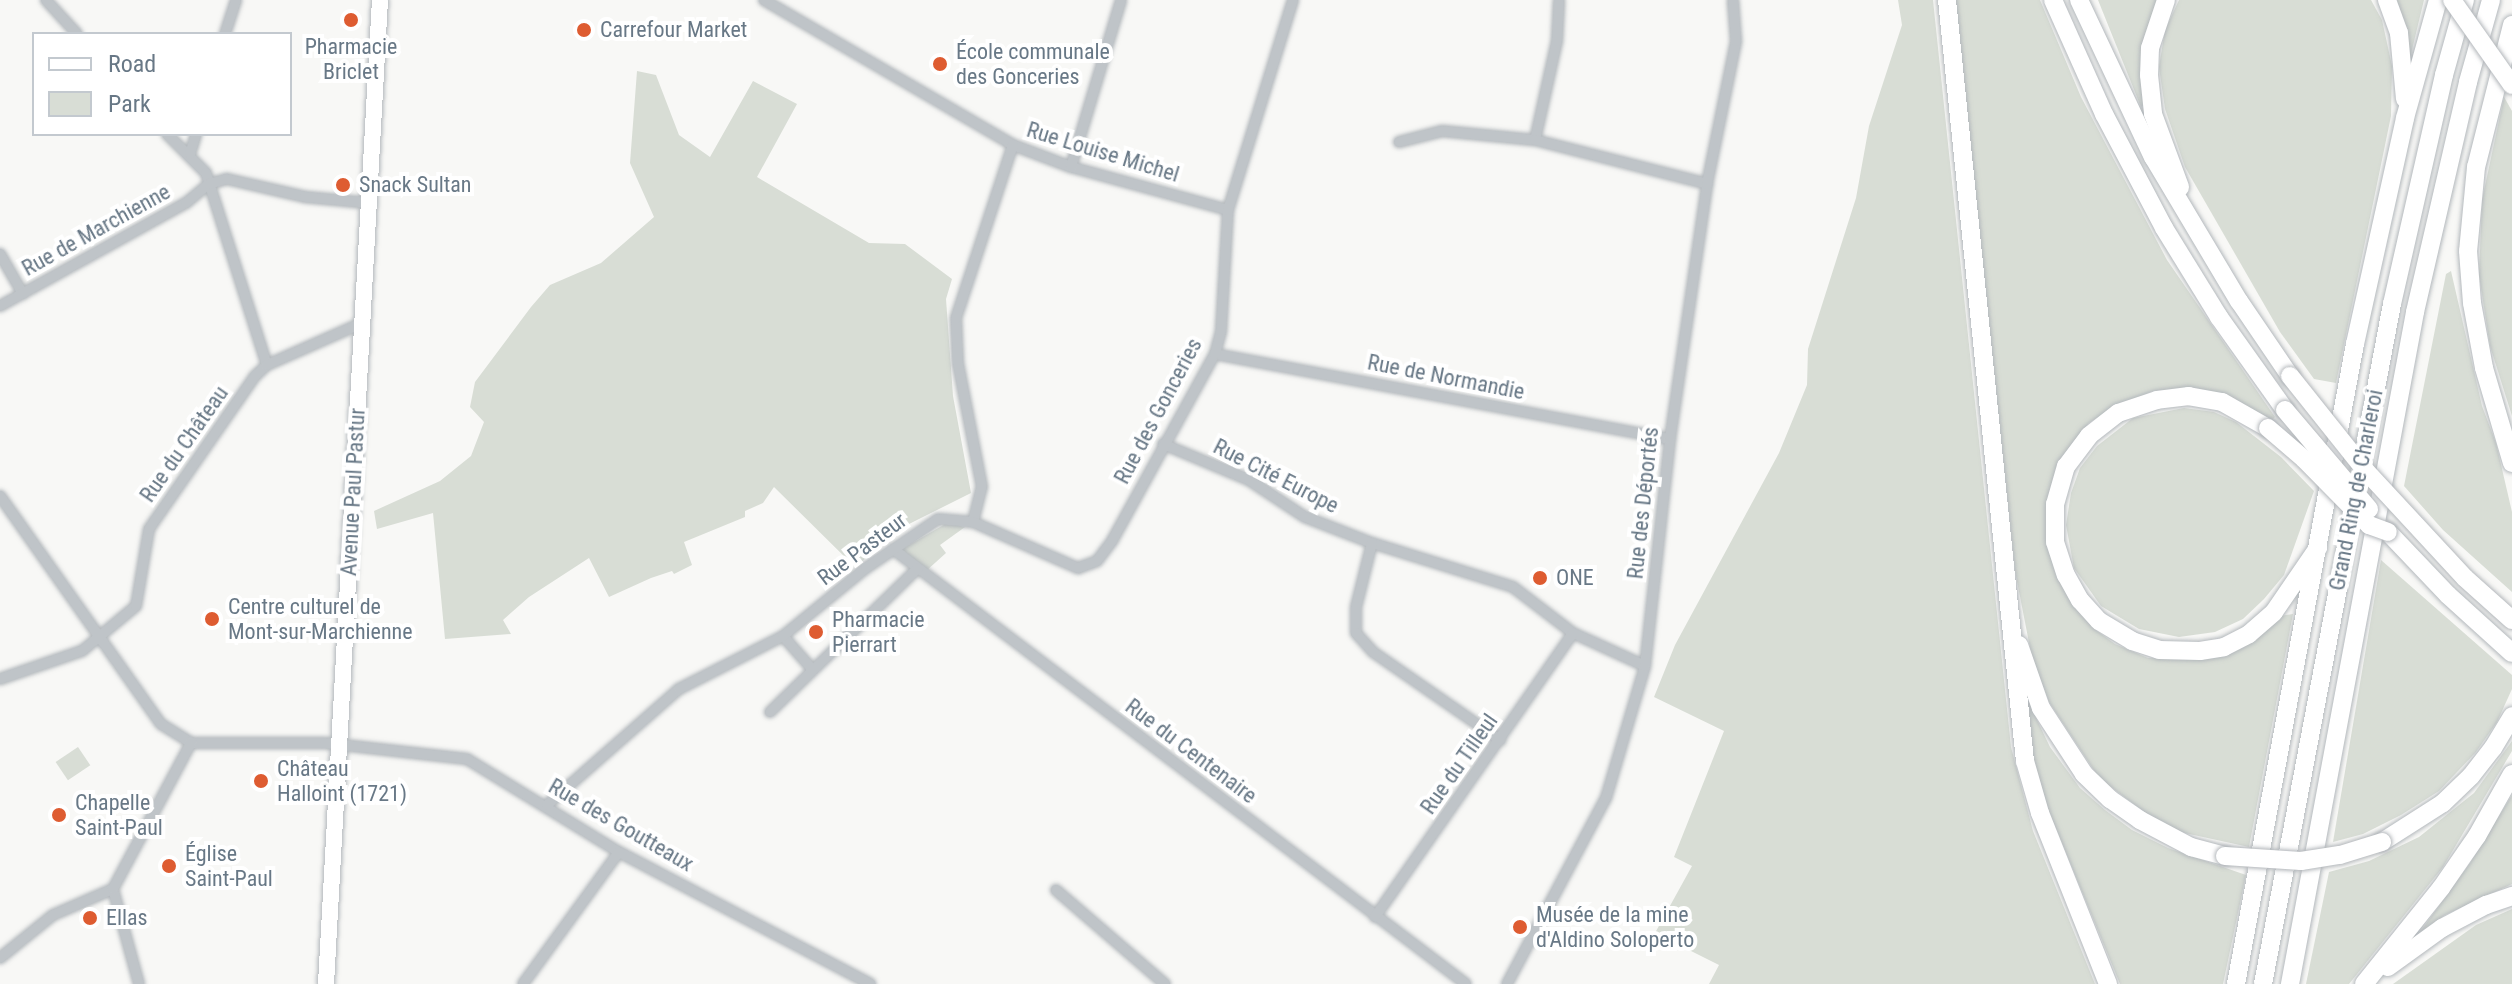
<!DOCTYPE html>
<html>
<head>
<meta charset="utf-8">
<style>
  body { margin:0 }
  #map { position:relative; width:2512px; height:984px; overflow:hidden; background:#f8f8f6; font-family:"Roboto Condensed",sans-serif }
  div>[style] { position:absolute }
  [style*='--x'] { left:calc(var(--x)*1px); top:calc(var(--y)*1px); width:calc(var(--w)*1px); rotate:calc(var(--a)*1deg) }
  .green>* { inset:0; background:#d8ddd5; transform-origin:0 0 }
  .roads { filter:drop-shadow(0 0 2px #b3b8bc) drop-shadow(0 0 2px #b3b8bc) }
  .minor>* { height:10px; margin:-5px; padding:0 5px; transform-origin:5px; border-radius:5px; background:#bfc4c8 }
  .primary>* { height:16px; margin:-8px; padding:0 8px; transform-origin:8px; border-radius:8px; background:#fff }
  .motorway>* { height:18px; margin:-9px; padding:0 9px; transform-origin:9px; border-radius:9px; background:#fff }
  .bridges { filter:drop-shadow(0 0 2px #b3b7bb) drop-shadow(0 0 2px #b3b7bb) }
  .motorway-bridge>* { height:18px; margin:-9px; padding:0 9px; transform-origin:9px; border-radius:9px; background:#fff }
  .dots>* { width:22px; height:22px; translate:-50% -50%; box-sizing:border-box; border:4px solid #fff; border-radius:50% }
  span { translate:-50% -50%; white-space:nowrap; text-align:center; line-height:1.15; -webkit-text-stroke:8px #fff; paint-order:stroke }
  .poi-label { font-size:22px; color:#687886 }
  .left { translate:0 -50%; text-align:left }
  .street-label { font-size:22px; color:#687886 }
  .legend { position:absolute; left:32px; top:32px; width:260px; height:104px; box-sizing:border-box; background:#fff; border:2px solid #c3c9cf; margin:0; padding:10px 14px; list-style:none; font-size:24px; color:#687886 }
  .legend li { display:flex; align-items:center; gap:16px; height:40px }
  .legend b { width:40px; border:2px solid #c3c9cf }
</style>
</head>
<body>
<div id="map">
  <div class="green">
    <div style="clip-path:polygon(1898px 0,1933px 0,2011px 747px,2033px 831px,2095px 984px,1709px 984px,1719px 965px,1655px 933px,1692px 866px,1674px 857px,1724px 731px,1654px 697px,1675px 645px,1779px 453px,1807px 385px,1808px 349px,1856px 198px,1869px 126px,1902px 25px)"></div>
    <div style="clip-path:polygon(1954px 0,2040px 0,2081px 97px,2167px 260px,2275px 417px,2270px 422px,2192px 389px,2153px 391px,2104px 413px,2089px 423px,2064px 455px,2060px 583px,2093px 628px,2115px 644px,2148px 658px,2204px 659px,2226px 654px,2279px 616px,2293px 614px,2249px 847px,2180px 832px,2151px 817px,2099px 778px,2049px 702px,2032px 658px,2015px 571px)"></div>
    <div style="clip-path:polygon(2098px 0,2157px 0,2144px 37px,2146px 104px,2141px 107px)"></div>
    <div style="clip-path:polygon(2179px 0,2371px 0,2382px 20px,2392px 66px,2391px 116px,2336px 383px,2314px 379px,2280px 332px,2185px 167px,2165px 109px,2159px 67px,2165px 30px)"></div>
    <div style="clip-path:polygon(2394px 0,2424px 0,2410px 58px)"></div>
    <div style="clip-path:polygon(637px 71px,656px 75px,679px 135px,710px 157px,753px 81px,797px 104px,757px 177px,869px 243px,905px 244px,952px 279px,946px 299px,953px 396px,971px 493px,907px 525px,855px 567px,774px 487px,763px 503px,745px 511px,745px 517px,684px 542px,692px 565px,674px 574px,672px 571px,651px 578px,609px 597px,589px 558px,529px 597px,503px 620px,511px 634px,445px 639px,433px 513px,377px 529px,374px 511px,440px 481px,471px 456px,484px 422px,470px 407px,475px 382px,531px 307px,550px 285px,601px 263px,654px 217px,630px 163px)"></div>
    <div style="clip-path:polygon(2504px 97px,2512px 111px,2512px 416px,2490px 346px,2479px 275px,2482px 200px)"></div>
    <div style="clip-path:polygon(2451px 271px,2482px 406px,2496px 443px,2512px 512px,2512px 592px,2443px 530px,2404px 486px,2446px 274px)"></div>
    <div style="clip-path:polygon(2184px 408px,2214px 412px,2236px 422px,2281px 457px,2314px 491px,2284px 575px,2264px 599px,2243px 619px,2215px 632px,2179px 637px,2139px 629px,2101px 606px,2074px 568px,2066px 525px,2071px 493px,2080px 468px,2097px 446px,2133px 418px)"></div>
    <div style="clip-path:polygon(947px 523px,965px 527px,940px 545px,946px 553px,926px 571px,902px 549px)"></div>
    <div style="clip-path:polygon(2381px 560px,2512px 675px,2512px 689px,2497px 722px,2476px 752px,2439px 791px,2401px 815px,2363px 834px,2333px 842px)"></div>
    <div style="clip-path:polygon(2027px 699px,2050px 747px,2080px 788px,2105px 810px,2132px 830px,2168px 848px,2246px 875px,2223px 984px,2120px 984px,2048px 809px,2032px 755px)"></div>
    <div style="clip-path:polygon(2512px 741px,2512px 751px,2443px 867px,2349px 984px,2306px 984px,2329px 872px,2369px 861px,2419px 837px,2474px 793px)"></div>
    <div style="left:78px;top:747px;width:22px;height:27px;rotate:56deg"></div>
    <div style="clip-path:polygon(2512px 795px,2512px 884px,2445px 915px,2420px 932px,2470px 863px)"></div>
    <div style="clip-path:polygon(2512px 909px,2512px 984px,2393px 984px,2476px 925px)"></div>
  </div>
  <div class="roads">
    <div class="minor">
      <div style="--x:46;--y:0;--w:46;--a:47.6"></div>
      <div style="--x:764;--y:0;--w:288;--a:30.2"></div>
      <div style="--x:1013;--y:145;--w:62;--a:20.8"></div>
      <div style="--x:1071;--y:167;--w:163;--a:15.3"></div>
      <div style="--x:225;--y:34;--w:36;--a:-72"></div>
      <div style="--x:167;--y:134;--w:55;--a:45"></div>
      <div style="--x:206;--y:173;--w:201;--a:72.4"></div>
      <div style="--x:1535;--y:140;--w:101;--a:-77.5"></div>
      <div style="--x:1557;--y:41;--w:41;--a:-87.2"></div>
      <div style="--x:1399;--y:142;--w:44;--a:-14.3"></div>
      <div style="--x:1442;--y:131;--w:93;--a:5.5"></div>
      <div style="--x:1535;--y:140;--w:178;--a:14.3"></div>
      <div style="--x:190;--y:154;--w:21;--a:-73"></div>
      <div style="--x:1071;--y:167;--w:174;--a:-73.3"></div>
      <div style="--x:0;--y:254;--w:46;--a:60.1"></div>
      <div style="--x:0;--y:306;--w:213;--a:-29"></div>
      <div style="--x:186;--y:203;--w:30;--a:-40"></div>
      <div style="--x:209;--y:184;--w:19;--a:-16"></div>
      <div style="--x:227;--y:179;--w:80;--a:13"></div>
      <div style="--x:305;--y:197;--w:64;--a:5.4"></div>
      <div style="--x:1215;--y:354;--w:463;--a:10.6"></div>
      <div style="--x:1163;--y:444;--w:93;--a:22.7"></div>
      <div style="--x:1249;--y:480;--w:67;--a:33.5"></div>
      <div style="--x:1305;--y:517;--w:72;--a:21.2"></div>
      <div style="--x:1372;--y:543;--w:148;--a:17.3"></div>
      <div style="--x:1513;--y:587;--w:76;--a:37.5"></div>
      <div style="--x:1573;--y:633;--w:79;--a:24.6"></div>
      <div style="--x:0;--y:496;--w:279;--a:54.8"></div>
      <div style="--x:161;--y:724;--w:36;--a:32"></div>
      <div style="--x:973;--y:522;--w:36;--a:-76"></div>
      <div style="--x:982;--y:487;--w:125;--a:-101"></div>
      <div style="--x:958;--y:364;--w:46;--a:-92.5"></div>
      <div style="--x:956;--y:318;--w:182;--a:-71.8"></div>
      <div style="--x:1372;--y:543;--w:66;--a:104"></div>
      <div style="--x:1356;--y:607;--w:26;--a:90"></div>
      <div style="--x:1356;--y:633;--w:25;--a:48"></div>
      <div style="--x:1373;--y:652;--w:155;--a:34.7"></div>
      <div style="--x:893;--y:549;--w:719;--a:37.2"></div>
      <div style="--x:783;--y:636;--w:44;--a:48.7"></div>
      <div style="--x:0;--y:679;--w:87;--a:-18.9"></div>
      <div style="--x:82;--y:651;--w:70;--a:-39.8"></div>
      <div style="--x:136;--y:606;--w:78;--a:-80.4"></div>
      <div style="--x:149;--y:529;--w:186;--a:-55.3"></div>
      <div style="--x:255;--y:376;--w:16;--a:-43"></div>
      <div style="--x:267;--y:365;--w:104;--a:-23.9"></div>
      <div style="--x:770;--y:712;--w:206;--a:-44.2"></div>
      <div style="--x:191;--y:743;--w:134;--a:0"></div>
      <div style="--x:325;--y:743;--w:143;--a:6.4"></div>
      <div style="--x:467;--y:759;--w:178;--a:31.5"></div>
      <div style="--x:619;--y:852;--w:284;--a:27.7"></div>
      <div style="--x:547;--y:805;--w:176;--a:-41.3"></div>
      <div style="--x:679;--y:689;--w:117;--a:-27"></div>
      <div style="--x:783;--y:636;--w:107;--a:-39.3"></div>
      <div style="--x:866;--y:568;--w:87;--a:-34.2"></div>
      <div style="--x:938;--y:519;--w:35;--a:5"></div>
      <div style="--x:973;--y:522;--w:115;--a:23.7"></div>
      <div style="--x:1078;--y:568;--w:20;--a:-20"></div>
      <div style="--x:1097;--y:561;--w:25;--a:-53"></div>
      <div style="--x:1112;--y:541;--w:213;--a:-61.2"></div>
      <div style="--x:1215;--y:354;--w:24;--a:-75"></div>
      <div style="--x:1221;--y:331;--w:121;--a:-86.7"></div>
      <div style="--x:1228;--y:210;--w:220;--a:-72.8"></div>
      <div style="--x:1056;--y:890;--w:144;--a:40.8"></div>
      <div style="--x:1375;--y:917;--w:346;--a:-55.1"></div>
      <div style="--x:0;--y:958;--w:68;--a:-39.1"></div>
      <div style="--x:53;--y:915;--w:65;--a:-23.4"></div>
      <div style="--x:139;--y:984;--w:98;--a:-105.3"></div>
      <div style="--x:113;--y:889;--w:166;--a:-61.9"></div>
      <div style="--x:523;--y:984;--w:163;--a:-54"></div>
      <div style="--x:1507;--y:984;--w:211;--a:-62"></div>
      <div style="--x:1606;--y:798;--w:138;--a:-73.5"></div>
      <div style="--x:1645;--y:666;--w:228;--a:-83.7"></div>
      <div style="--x:1670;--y:439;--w:258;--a:-81.7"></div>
      <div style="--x:1707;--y:184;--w:146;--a:-78.5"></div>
      <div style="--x:1736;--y:41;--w:41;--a:-94.2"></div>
    </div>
    <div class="primary">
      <div style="--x:326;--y:984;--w:985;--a:-86.86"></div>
    </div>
    <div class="motorway">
      <div style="--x:1947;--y:0;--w:765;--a:84.15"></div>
      <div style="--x:2025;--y:761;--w:54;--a:73.9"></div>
      <div style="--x:2040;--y:813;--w:184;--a:68.3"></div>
      <div style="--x:2053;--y:0;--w:125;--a:65.9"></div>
      <div style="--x:2104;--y:114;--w:129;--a:62.2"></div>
      <div style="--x:2164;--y:228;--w:105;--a:58.3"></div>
      <div style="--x:2219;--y:317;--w:114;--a:54.6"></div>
      <div style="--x:2079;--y:0;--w:174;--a:64.8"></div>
      <div style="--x:2153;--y:157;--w:168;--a:59.2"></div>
      <div style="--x:2239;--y:301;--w:91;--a:55.8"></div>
      <div style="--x:2166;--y:0;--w:51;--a:108.4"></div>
      <div style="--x:2150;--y:48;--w:27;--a:92"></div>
      <div style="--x:2149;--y:75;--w:39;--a:84"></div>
      <div style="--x:2153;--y:114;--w:78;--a:69.7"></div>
      <div style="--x:2387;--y:0;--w:35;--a:70"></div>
      <div style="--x:2399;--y:33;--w:66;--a:84.8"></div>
      <div style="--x:2512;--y:25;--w:146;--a:104.2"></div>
      <div style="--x:2476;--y:167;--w:84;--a:95.4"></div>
      <div style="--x:2468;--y:251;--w:52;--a:85.6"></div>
      <div style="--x:2472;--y:303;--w:66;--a:79.5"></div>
      <div style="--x:2484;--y:368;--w:99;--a:73.6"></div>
      <div style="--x:2268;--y:428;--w:53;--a:-150.5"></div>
      <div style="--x:2222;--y:402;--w:34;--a:-170"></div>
      <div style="--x:2189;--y:396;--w:32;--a:173"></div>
      <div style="--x:2157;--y:400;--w:41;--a:161.6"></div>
      <div style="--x:2118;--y:413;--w:37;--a:142"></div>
      <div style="--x:2089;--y:436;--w:38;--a:127"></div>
      <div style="--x:2066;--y:466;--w:40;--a:106"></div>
      <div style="--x:2055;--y:504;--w:38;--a:90"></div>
      <div style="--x:2055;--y:542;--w:35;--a:72"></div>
      <div style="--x:2066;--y:575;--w:29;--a:61"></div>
      <div style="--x:2080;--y:600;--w:28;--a:48"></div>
      <div style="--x:2099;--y:621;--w:39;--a:31"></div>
      <div style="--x:2132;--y:641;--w:28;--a:18"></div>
      <div style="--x:2159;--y:650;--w:41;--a:1.4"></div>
      <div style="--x:2200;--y:651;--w:24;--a:-9"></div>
      <div style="--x:2224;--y:647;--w:28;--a:-27"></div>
      <div style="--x:2249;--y:634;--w:33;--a:-41"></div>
      <div style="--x:2274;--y:612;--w:78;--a:-55.5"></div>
      <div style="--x:2388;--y:532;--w:87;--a:46.4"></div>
      <div style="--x:2448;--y:595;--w:86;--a:42.2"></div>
      <div style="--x:2019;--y:645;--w:67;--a:70.8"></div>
      <div style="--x:2041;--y:708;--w:79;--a:56.9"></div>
      <div style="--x:2084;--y:774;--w:36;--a:44"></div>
      <div style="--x:2110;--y:799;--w:37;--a:35"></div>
      <div style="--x:2140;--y:820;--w:58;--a:27.9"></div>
      <div style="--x:2191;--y:847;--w:35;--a:15"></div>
      <div style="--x:2382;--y:842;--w:72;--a:-32.6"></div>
      <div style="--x:2443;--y:803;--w:39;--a:-44"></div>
      <div style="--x:2471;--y:776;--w:36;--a:-52"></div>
      <div style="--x:2493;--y:748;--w:37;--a:-59"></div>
      <div style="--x:2388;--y:967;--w:67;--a:-35.8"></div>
      <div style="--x:2442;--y:928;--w:50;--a:-27.6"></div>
      <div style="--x:2486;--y:905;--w:28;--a:-19"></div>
      <div style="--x:2236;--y:984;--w:651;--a:-79.47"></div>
      <div style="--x:2355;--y:344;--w:231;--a:-77.5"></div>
      <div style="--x:2405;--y:118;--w:123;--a:-74.4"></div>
      <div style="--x:2263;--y:984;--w:692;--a:-79.26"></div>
      <div style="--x:2392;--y:304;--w:235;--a:-77.2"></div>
      <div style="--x:2444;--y:75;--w:78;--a:-74.4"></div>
      <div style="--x:2290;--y:984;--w:684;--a:-79.46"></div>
      <div style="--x:2415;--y:312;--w:236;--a:-77"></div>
      <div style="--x:2468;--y:82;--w:85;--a:-74.3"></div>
      <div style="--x:2364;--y:984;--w:123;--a:-51.3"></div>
      <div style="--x:2441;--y:888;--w:63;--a:-55.3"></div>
      <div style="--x:2477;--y:836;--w:71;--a:-60.6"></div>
    </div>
  </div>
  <div class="bridges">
    <div class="motorway-bridge">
      <div style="--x:2452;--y:0;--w:104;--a:54.8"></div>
      <div style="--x:2290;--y:376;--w:120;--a:51.4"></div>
      <div style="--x:2365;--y:470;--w:147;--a:47.2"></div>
      <div style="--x:2465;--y:578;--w:63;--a:41.8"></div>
      <div style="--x:2285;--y:410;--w:130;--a:49.7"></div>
      <div style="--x:2268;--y:428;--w:48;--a:40.7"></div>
      <div style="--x:2304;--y:459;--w:93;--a:45.4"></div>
      <div style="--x:2369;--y:525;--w:20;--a:20"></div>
      <div style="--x:2225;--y:856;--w:76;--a:3.8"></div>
      <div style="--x:2301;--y:861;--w:39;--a:-9"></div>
      <div style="--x:2340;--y:855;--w:44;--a:-17.2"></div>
    </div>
  </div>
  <div class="dots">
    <div style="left:351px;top:20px;background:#de5c31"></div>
    <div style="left:584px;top:30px;background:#de5c31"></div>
    <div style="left:940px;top:64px;background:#de5c31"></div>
    <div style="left:343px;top:185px;background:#de5c31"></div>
    <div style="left:1540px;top:578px;background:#de5c31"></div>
    <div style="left:212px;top:619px;background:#de5c31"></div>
    <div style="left:816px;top:632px;background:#de5c31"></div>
    <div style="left:261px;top:781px;background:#de5c31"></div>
    <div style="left:59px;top:815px;background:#de5c31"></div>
    <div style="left:169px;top:866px;background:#de5c31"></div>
    <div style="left:90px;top:918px;background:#de5c31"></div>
    <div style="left:1520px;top:927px;background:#de5c31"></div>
  </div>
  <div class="poi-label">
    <span class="left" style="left:600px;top:30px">Carrefour Market</span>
    <span style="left:351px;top:59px">Pharmacie<br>Briclet</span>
    <span class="left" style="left:956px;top:64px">École communale<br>des Gonceries</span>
    <span class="left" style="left:359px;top:185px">Snack Sultan</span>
    <span class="left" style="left:1556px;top:578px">ONE</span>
    <span class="left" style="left:228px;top:619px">Centre culturel de<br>Mont-sur-Marchienne</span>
    <span class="left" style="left:832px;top:632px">Pharmacie<br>Pierrart</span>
    <span class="left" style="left:277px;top:781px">Château<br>Halloint (1721)</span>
    <span class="left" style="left:75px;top:815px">Chapelle<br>Saint-Paul</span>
    <span class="left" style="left:185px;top:866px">Église<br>Saint-Paul</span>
    <span class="left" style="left:1536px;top:927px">Musée de la mine<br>d'Aldino Soloperto</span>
    <span class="left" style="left:106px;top:918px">Ellas</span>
  </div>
  <div class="street-label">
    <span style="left:1103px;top:152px;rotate:17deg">Rue Louise Michel</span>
    <span style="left:96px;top:230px;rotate:-29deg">Rue de Marchienne</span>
    <span style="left:1446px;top:377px;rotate:11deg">Rue de Normandie</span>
    <span style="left:1158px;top:411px;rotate:-62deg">Rue des Gonceries</span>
    <span style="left:184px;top:444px;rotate:-55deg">Rue du Château</span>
    <span style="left:1276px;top:476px;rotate:27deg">Rue Cité Europe</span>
    <span style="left:2356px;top:490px;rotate:-79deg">Grand Ring de Charleroi</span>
    <span style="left:353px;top:492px;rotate:-87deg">Avenue Paul Pastur</span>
    <span style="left:1643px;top:503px;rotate:-84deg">Rue des Déportés</span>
    <span style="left:862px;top:549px;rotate:-37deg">Rue Pasteur</span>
    <span style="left:1191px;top:751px;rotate:37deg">Rue du Centenaire</span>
    <span style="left:1459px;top:764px;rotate:-55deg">Rue du Tilleul</span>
    <span style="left:621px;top:825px;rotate:30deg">Rue des Goutteaux</span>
  </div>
  <ul class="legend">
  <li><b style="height:10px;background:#fff"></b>Road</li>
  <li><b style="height:22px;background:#d8ddd5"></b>Park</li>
  </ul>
</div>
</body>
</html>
